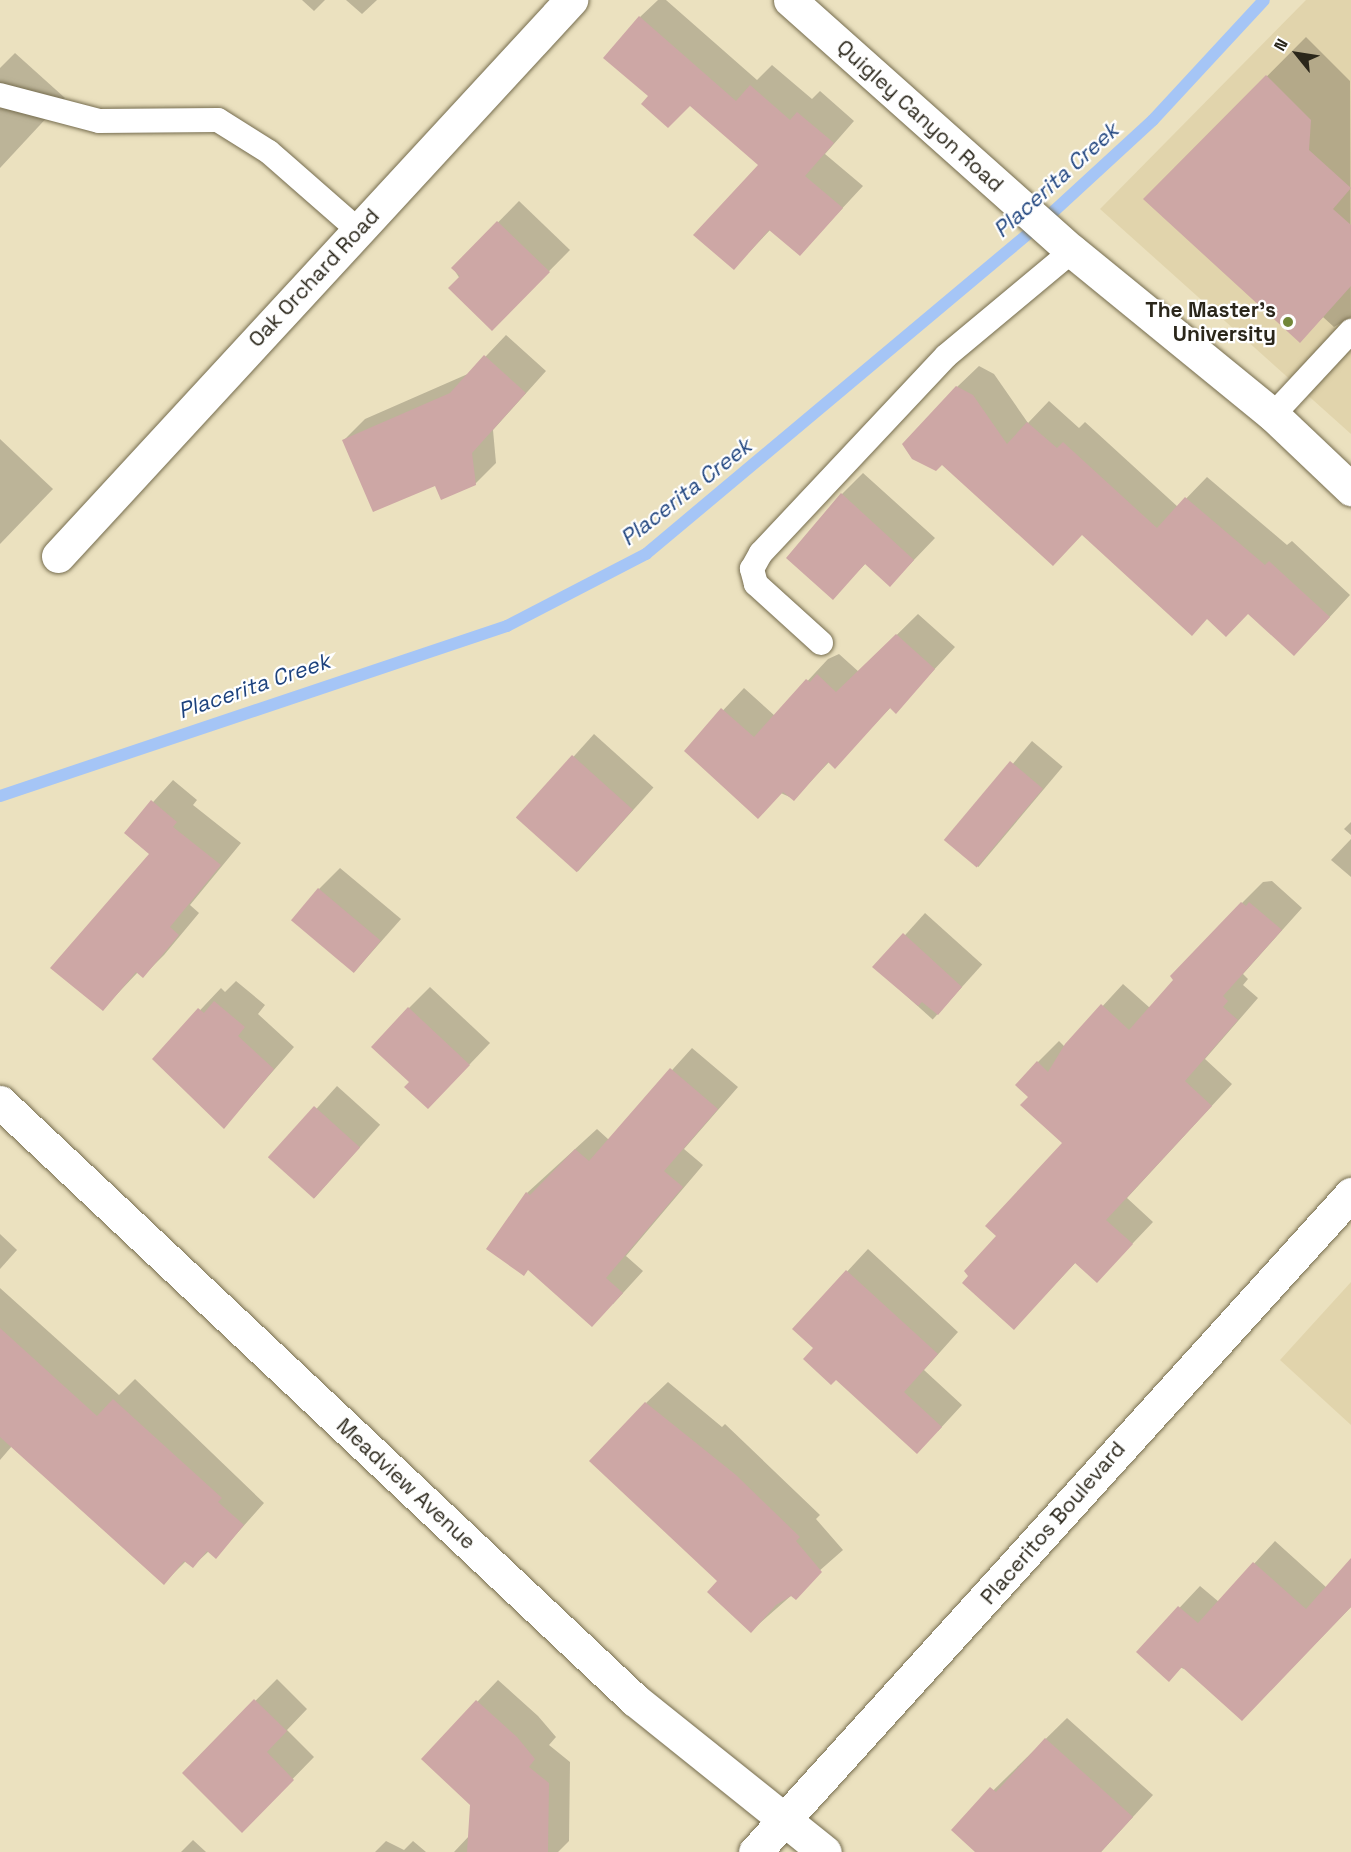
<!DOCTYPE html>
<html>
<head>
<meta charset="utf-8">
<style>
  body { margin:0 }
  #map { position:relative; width:1351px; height:1852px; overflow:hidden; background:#ebe1bf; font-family:"Space Grotesk",sans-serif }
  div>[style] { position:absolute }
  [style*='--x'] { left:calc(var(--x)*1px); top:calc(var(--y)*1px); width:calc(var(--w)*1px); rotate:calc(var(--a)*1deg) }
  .built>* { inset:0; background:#e1d4ac }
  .shadow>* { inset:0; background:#0003; transform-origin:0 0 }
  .stream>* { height:12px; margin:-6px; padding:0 6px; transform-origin:6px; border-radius:6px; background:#a5c5f6 }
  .building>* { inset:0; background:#cda7a5; transform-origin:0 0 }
  .roads { filter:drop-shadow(0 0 2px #756c4e) drop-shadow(0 0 2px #756c4e) }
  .lane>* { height:24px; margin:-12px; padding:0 12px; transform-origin:12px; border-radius:12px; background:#fff }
  .street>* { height:33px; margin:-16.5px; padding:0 16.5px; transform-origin:16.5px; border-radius:16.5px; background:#fff }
  .dots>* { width:16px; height:16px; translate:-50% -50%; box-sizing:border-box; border:3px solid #fff; border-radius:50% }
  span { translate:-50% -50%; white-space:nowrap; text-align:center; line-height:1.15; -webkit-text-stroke:4.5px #fff; paint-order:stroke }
  .street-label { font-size:21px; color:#2a261a }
  .poi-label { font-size:21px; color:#2a261a; font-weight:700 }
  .right { translate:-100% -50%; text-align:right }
  .water-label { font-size:22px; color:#1d427d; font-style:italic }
  .north { position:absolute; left:1267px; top:24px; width:60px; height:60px; -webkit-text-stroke:4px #fff; paint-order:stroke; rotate:300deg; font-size:16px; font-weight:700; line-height:24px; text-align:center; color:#2a261a }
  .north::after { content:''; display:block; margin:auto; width:21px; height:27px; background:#2a261a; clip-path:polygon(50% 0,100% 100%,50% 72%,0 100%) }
</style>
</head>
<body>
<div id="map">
  <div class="built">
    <div style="clip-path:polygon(1306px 0,1351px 0,1351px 434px,1100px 209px)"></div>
    <div style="clip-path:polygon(1351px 1282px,1351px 1425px,1280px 1360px)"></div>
  </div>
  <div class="shadow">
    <div style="clip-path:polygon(302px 0,325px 0,314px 11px)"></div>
    <div style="clip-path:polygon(346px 0,377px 0,362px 14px)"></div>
    <div style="clip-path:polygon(658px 0,666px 0,757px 80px,772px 65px,812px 99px,820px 91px,854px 121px,825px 154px,863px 186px,800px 254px,771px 229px,734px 268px,761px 165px,690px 104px,650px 96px,640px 17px)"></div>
    <div style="clip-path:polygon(1306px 37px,1350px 81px,1351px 317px,1334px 327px,1323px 317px,1300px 341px,1145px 199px)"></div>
    <div style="clip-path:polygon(15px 53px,65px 98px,0 168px,0 68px)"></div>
    <div style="clip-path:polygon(519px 201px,570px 250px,492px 329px,453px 268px)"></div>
    <div style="clip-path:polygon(506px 335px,546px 371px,493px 430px,496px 463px,475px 484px,435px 484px,344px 440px,365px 419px,470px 373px)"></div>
    <div style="clip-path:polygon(979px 366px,994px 374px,1028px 423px,1049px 401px,1079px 428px,1085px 422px,1178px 507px,1207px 477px,1287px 545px,1292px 541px,1350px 595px,1315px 633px,1249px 613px,1208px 618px,1083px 534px,957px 387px)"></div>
    <div style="clip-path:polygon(0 439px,53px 489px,0 544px)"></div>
    <div style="clip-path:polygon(863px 473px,935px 538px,890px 585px,866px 563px,832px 598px,842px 494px)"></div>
    <div style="clip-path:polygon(918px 614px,955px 647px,896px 711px,891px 707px,835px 766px,830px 761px,794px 799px,686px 750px,744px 688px,775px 716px,828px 659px,839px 654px,859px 672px)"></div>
    <div style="left:594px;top:734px;width:80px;height:113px;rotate:42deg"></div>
    <div style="left:1032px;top:741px;width:40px;height:131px;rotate:40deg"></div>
    <div style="clip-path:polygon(173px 780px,197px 800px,193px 805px,241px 843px,190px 905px,199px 913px,164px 955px,143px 976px,138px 972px,103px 1009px,152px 854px,126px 832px)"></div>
    <div style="clip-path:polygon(1351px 822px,1351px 835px,1344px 829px)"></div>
    <div style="clip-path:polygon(1351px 839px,1351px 877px,1331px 860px)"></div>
    <div style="clip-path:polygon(340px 868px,401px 919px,355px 971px,319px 889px)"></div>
    <div style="clip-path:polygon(1272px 881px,1302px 908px,1243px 974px,1248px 979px,1243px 985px,1258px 998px,1205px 1059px,1232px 1084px,1127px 1198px,1153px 1222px,1097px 1281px,1076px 1262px,1014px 1328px,998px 1236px,1064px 1143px,1030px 1097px,1038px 1062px,1059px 1041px,1065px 1047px,1123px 984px,1150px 1008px,1242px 903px,1263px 882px)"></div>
    <div style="left:925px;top:913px;width:77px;height:74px;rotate:42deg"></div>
    <div style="clip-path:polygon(236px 981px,265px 1005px,258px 1014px,294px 1047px,224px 1127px,154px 1059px,221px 988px,225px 992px)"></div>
    <div style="clip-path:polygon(430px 987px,490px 1043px,449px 1086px,411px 1082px,409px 1008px)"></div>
    <div style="clip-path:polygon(692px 1048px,738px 1087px,684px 1149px,703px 1165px,626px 1256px,643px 1271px,613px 1304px,527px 1193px,597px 1129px,609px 1140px)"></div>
    <div style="left:337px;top:1086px;width:58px;height:98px;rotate:42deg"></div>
    <div style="clip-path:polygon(0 1234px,17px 1250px,0 1269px)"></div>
    <div style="clip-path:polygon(868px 1249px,958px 1332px,924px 1370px,962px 1405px,938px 1431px,794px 1329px)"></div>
    <div style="clip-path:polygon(0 1288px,119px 1395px,135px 1379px,264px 1503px,216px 1557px,209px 1551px,193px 1566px,186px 1561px,164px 1583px,12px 1446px,0 1460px)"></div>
    <div style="clip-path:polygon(668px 1382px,722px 1427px,725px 1424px,820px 1515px,816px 1519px,843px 1550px,751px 1631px,719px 1581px,646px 1403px)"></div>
    <div style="clip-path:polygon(1275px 1541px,1327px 1588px,1351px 1561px,1351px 1607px,1263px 1698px,1138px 1652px,1200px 1586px,1219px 1602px)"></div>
    <div style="clip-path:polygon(277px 1679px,307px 1709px,287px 1730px,314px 1757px,242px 1831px,184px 1773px)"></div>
    <div style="clip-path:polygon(498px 1680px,538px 1716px,556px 1737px,549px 1745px,570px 1762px,569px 1841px,558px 1852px,454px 1852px,470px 1835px,472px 1804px,423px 1759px)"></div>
    <div style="clip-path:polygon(1067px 1718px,1153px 1795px,1101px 1852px,978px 1852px,953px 1830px)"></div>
    <div style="clip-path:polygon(193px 1840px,206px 1852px,181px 1852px)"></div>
    <div style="clip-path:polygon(386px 1841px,404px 1850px,413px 1841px,426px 1852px,375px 1852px)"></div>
  </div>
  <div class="stream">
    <div style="--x:0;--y:796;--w:535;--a:-18.54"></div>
    <div style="--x:507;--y:626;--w:157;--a:-27.4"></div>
    <div style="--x:646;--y:554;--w:515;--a:-39.96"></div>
    <div style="--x:1041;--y:223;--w:152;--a:-42.6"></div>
    <div style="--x:1153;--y:120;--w:163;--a:-47.2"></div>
  </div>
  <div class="building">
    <div style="clip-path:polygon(639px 16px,736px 101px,750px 85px,790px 120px,797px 112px,834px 143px,805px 176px,843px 208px,800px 256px,769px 230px,734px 270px,693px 235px,758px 165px,690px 106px,668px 128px,641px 104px,648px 96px,603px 58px)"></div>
    <div style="clip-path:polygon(1266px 75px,1311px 120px,1309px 150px,1351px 188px,1333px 209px,1351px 225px,1351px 286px,1300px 343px,1143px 199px)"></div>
    <div style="clip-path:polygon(497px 221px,550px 272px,492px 331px,448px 288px,460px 276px,451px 268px)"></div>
    <div style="clip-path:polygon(484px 355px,526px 393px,472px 453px,476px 485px,441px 500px,435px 486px,373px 512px,342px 440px,450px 393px)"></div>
    <div style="clip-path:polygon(956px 386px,973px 395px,1007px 444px,1027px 422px,1057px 448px,1063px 442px,1157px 528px,1185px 497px,1265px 565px,1269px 561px,1330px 617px,1294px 656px,1248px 614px,1226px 637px,1207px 619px,1192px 636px,1082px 535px,1053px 566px,942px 465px,936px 471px,912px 459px,902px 444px)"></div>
    <div style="clip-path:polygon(841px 493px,914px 560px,890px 587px,865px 564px,833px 600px,786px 558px)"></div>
    <div style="clip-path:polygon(896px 634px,935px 669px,896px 714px,890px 708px,835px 769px,828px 762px,794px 801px,783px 792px,758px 819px,684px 751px,721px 708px,754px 737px,806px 679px,810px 682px,817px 674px,836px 692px)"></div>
    <div style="left:572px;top:755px;width:82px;height:84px;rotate:42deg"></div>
    <div style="left:1010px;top:761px;width:43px;height:103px;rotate:40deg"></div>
    <div style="clip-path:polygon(151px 800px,177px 822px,173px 827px,221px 865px,170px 927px,179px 935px,143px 978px,136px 972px,103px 1011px,50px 968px,149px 854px,124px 833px)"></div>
    <div style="left:318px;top:888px;width:82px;height:42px;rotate:40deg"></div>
    <div style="clip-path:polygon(1241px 902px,1246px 906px,1249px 902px,1282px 930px,1223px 996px,1228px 1001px,1223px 1007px,1238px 1020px,1185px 1081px,1212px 1106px,1106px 1220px,1133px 1244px,1097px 1283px,1075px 1263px,1014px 1330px,962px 1283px,968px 1276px,964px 1271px,996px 1236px,985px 1226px,1062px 1143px,1020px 1105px,1028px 1097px,1015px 1085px,1037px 1061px,1048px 1072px,1065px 1044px,1101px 1004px,1129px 1030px,1173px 980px,1170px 976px)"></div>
    <div style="clip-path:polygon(903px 933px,962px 987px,938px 1015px,922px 1002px,918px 1006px,872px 967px)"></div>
    <div style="clip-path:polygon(214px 1001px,245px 1027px,238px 1036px,274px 1069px,224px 1129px,152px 1059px,198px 1008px,204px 1013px)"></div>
    <div style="clip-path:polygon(408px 1007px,470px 1065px,428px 1109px,404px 1087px,409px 1082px,371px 1047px)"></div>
    <div style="clip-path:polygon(670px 1068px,718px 1109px,664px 1171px,683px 1187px,606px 1278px,623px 1293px,592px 1327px,528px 1270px,524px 1276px,486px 1249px,526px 1192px,530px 1195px,575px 1149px,589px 1161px)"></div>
    <div style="left:314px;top:1106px;width:62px;height:69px;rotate:42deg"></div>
    <div style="clip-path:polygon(846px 1270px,938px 1354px,904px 1392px,942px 1427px,917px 1454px,836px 1380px,831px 1385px,803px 1359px,813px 1348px,792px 1329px)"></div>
    <div style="clip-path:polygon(0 1328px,97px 1416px,113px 1399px,222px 1498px,218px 1502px,244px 1525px,216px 1559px,207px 1551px,193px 1568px,184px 1561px,164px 1585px,0 1437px)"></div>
    <div style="clip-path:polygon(645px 1402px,736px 1475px,800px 1537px,796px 1541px,822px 1572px,796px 1600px,791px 1596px,776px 1605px,751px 1633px,707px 1592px,717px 1581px,589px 1461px)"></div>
    <div style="clip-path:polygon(1351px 1558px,1351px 1607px,1242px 1721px,1182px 1667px,1169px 1682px,1136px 1652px,1178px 1606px,1198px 1623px,1253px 1562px,1306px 1609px)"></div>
    <div style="clip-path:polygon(254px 1699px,287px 1731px,267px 1752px,294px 1780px,242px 1833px,182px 1773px)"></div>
    <div style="clip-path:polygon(476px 1700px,517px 1737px,535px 1759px,529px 1767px,549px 1783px,548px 1852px,467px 1852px,470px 1805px,421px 1759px)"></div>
    <div style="clip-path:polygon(1045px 1738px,1133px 1817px,1101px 1852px,975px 1852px,951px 1830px,990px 1787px,996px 1792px)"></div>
  </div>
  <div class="roads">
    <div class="lane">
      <div style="--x:0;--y:95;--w:102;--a:14.7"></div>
      <div style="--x:99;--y:121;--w:119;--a:-0.5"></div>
      <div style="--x:218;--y:120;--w:60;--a:32.1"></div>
      <div style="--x:269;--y:152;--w:118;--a:41.2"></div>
      <div style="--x:1273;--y:415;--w:115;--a:-47.1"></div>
      <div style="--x:821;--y:643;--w:88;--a:-137.8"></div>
      <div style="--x:756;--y:584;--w:16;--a:-105"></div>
      <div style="--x:752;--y:569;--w:18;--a:-61"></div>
      <div style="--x:761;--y:553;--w:270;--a:-46.8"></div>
      <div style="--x:946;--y:356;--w:164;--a:-39.8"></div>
    </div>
    <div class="street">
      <div style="--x:790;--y:0;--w:378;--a:41.7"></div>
      <div style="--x:1072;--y:251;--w:259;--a:39.2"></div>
      <div style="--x:1273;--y:415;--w:108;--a:43.5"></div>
      <div style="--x:58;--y:556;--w:757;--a:-47.3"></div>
      <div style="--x:0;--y:1102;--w:872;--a:43.28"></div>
      <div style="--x:635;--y:1700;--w:243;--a:38.7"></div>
      <div style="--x:755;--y:1852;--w:888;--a:-47.83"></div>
    </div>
  </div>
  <div class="dots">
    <div style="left:1288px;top:322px;background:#728738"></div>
  </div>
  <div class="street-label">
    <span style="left:920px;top:116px;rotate:42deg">Quigley Canyon Road</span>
    <span style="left:314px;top:278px;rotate:-47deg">Oak Orchard Road</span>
    <span style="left:406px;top:1484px;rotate:43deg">Meadview Avenue</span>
    <span style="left:1053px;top:1523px;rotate:-49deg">Placeritos Boulevard</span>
  </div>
  <div class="poi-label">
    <span class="right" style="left:1276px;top:322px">The Master's<br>University</span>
  </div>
  <div class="water-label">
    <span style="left:1056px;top:180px;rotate:-42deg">Placerita Creek</span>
    <span style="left:686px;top:492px;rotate:-38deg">Placerita Creek</span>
    <span style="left:254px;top:686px;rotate:-19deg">Placerita Creek</span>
  </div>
  <div class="north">N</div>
</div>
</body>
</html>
